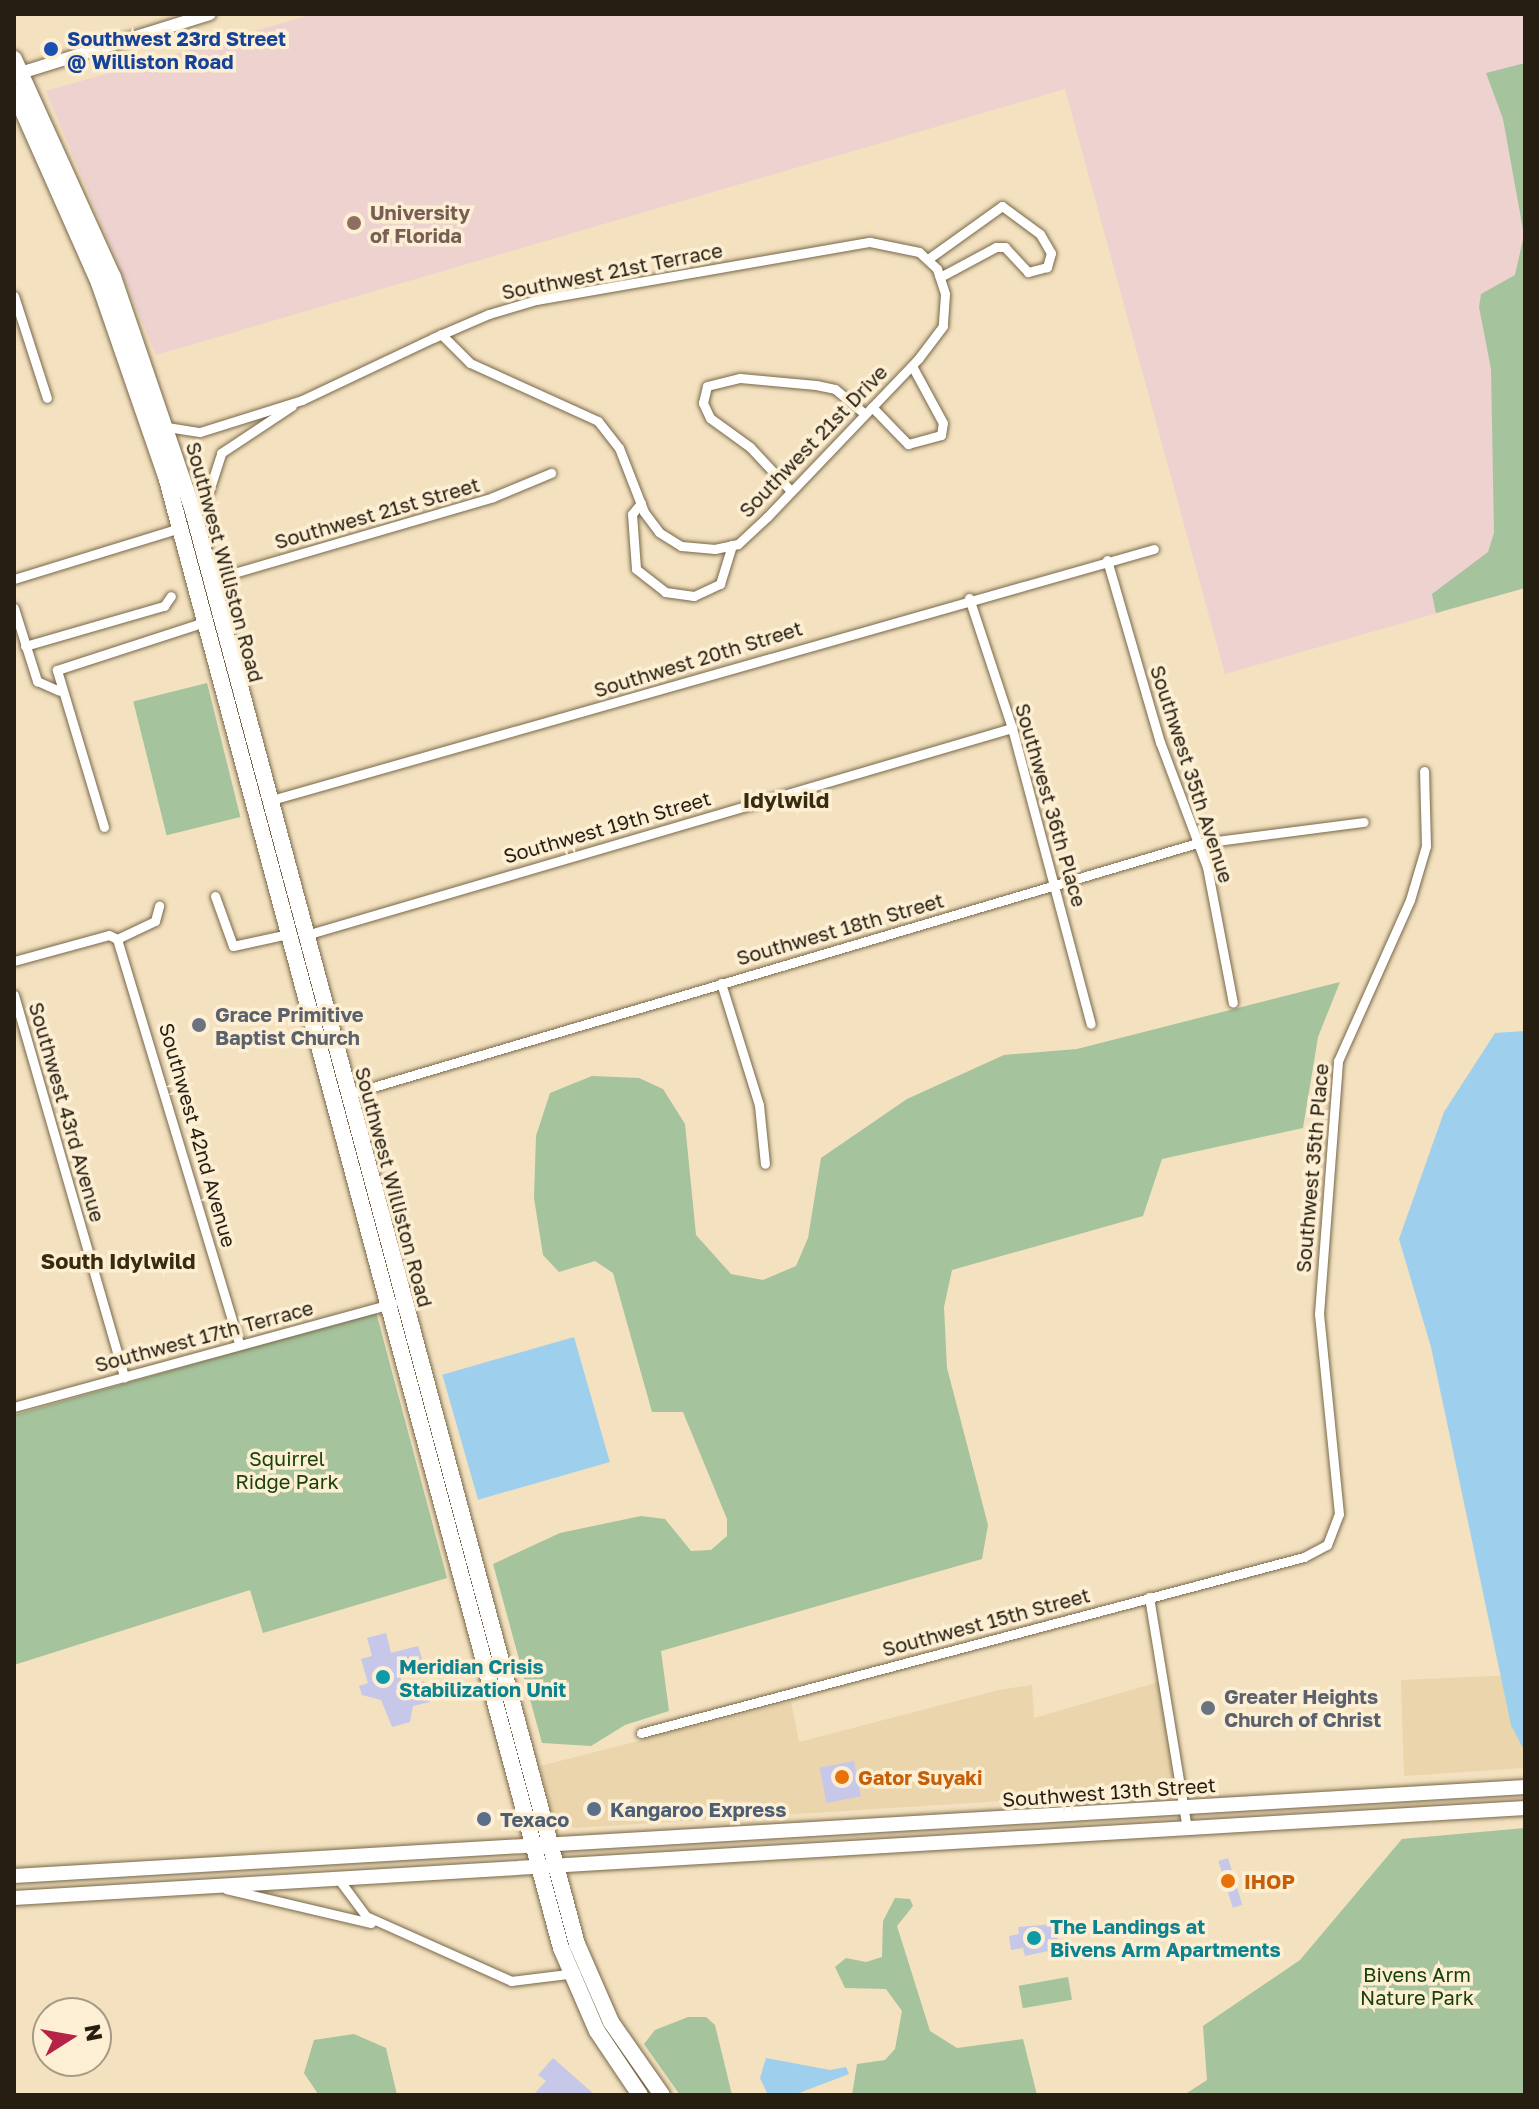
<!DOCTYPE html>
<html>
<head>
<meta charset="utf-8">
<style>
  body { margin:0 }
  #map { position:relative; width:1539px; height:2109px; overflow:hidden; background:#f3e1bf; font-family:"Golos Text",sans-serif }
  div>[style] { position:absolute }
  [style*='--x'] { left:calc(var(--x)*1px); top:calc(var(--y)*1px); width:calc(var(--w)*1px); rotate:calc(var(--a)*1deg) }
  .built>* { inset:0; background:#ebd5ad }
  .education>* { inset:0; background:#edd2cf }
  .green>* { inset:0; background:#a5c39c; transform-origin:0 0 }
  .water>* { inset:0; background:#9ecfed; transform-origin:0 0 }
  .building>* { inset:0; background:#c7c7ea; transform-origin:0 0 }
  .roads { filter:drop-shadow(0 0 2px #78684a) drop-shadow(0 0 2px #78684a) }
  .minor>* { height:9px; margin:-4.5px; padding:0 4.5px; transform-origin:4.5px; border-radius:4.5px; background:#fff }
  .tertiary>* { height:12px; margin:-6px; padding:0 6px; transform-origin:6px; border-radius:6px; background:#fff }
  .primary>* { height:14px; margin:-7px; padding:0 7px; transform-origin:7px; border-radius:7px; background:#fff }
  .trunk>* { height:16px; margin:-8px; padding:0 8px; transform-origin:8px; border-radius:8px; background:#fff }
  .dots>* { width:22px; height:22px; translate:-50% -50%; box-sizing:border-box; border:4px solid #fdefd4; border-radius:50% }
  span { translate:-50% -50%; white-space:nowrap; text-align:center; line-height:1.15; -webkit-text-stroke:7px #fdefd4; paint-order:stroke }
  .transit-label { font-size:20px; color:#164399; font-weight:700 }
  .left { translate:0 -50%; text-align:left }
  .education-label { font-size:20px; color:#785e54; font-weight:700 }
  .street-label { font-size:20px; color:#251e11 }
  .worship-label { font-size:20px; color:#5b616d; font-weight:700 }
  .park-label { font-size:20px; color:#184209 }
  .culture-label { font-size:20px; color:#0d838f; font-weight:700 }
  .food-label { font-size:20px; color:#c56008; font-weight:700 }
  .service-label { font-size:20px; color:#4e5e75; font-weight:700 }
  .neighbourhood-label { font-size:22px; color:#392b0d; font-weight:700 }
  .frame { position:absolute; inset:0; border:16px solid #251e11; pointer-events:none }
  .north { position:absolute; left:32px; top:1997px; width:80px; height:80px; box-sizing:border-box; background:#fdefd4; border:2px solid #a79b86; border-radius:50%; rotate:79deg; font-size:22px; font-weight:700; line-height:32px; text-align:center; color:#251e11 }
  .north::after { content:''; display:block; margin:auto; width:28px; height:36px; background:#b52447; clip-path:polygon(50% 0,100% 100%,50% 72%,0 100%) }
</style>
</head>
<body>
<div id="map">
  <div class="built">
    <div style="clip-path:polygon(1516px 1675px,1525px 1707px,1525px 1768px,1404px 1776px,1401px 1680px)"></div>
    <div style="clip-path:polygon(1162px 1681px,1176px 1790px,574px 1828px,554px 1818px,540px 1766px,791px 1702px,799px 1742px,999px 1690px,1032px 1685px,1034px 1718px)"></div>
  </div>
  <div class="education">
    <div style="clip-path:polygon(314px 14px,1525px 14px,1525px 588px,1225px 674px,1065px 89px,156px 355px,46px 91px)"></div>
  </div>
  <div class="green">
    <div style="clip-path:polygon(1525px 63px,1525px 588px,1436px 613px,1432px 594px,1488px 552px,1494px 533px,1491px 369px,1479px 307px,1481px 294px,1515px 275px,1524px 235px,1503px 119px,1486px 73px)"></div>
    <div style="left:207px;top:683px;width:138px;height:76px;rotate:76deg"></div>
    <div style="clip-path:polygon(1340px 982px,1318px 1037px,1303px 1128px,1162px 1159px,1143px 1216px,952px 1270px,944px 1307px,947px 1368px,988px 1525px,982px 1559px,661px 1651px,669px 1711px,625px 1725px,591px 1746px,542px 1743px,493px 1564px,560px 1533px,641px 1516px,665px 1519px,691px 1551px,711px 1550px,727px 1536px,727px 1519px,683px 1412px,652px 1412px,613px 1273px,595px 1261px,559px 1272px,543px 1255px,534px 1198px,536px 1136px,550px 1093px,592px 1076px,639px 1078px,663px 1089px,685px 1124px,696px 1235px,731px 1274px,763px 1280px,796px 1266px,808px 1238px,821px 1158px,907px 1099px,1004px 1055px,1077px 1049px)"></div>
    <div style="clip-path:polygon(376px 1312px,447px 1578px,263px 1633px,250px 1590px,14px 1665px,14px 1415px)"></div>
    <div style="clip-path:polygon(1525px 1828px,1525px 2095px,1184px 2095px,1207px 2080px,1203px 2026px,1300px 1960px,1402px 1839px)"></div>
    <div style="clip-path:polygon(895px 1898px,910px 1899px,913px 1906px,897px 1926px,930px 2031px,957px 2048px,1023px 2039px,1037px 2095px,852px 2095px,857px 2064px,885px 2060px,895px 2049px,902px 2011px,886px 1989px,845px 1988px,835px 1967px,846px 1958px,866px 1962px,882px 1957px,883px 1921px)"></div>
    <div style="left:1068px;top:1977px;width:23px;height:50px;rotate:80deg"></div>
    <div style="clip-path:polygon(688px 2017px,706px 2017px,715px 2025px,732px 2095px,680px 2095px,644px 2044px,655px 2030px)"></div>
    <div style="clip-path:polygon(354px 2034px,386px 2048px,397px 2095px,318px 2094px,304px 2073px,314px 2040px)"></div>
  </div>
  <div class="water">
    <div style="clip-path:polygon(1525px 1031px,1525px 1752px,1511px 1725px,1431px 1347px,1399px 1239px,1444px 1112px,1495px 1033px)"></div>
    <div style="left:574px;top:1337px;width:130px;height:137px;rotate:74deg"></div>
    <div style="clip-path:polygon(766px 2058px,830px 2070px,846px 2067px,849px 2074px,799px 2093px,768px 2095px,760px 2078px)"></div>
  </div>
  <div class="building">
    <div style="clip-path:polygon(386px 1633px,391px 1653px,418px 1646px,424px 1665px,399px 1672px,403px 1687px,424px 1681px,430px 1702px,413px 1706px,410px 1722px,392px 1727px,381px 1700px,362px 1695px,359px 1686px,368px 1683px,361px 1659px,372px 1656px,367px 1638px)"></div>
    <div style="left:854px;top:1761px;width:36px;height:35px;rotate:79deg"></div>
    <div style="left:1228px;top:1858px;width:49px;height:10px;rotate:73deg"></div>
    <div style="clip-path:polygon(1055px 1924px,1058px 1940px,1047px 1942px,1048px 1951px,1025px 1956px,1023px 1948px,1011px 1950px,1009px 1936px,1019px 1934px,1018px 1927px)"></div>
    <div style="clip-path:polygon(553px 2058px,595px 2095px,533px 2095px,546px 2081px,538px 2075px)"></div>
  </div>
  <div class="roads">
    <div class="minor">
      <div style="--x:928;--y:259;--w:91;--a:-35.6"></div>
      <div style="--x:1002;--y:206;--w:47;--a:36.4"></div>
      <div style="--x:1040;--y:234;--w:22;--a:60"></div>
      <div style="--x:1051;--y:253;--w:15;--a:106"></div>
      <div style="--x:1047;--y:267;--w:20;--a:165"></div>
      <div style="--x:1028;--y:272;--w:34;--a:-133"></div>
      <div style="--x:1005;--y:247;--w:9;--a:180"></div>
      <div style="--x:996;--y:247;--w:64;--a:151.8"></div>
      <div style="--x:14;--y:296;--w:107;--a:72.1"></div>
      <div style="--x:872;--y:407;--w:52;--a:45.8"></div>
      <div style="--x:908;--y:444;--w:34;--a:-15"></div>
      <div style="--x:941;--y:435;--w:12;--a:-81"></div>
      <div style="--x:943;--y:423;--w:65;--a:-118.5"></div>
      <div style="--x:167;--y:427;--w:33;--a:9"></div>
      <div style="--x:200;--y:432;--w:107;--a:-17.4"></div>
      <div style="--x:302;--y:400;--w:145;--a:-25.3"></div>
      <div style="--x:433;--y:338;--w:61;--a:-23.2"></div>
      <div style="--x:489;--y:314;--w:49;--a:-16.6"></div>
      <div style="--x:536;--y:300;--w:339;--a:-9.9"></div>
      <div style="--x:870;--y:242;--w:50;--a:11.5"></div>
      <div style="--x:919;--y:252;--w:25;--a:43"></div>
      <div style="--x:937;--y:269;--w:26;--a:72"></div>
      <div style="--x:945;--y:294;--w:32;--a:94"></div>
      <div style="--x:943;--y:326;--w:41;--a:127.1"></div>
      <div style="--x:918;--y:359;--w:219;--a:133.7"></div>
      <div style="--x:767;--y:517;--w:40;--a:137"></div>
      <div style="--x:738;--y:544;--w:24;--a:168"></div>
      <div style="--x:715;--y:549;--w:34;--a:-175"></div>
      <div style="--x:681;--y:546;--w:26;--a:-148"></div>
      <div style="--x:659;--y:532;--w:25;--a:-127"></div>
      <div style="--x:644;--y:512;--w:69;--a:-111.3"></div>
      <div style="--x:619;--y:448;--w:34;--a:-128"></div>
      <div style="--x:598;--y:421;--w:141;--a:-155.6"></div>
      <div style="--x:470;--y:363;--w:41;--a:-135"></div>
      <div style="--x:791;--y:491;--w:60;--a:-133"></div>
      <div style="--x:750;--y:447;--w:49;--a:-144.1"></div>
      <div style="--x:710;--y:418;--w:17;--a:-115"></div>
      <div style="--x:703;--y:403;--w:17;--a:-77"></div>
      <div style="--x:707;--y:386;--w:34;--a:-14"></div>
      <div style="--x:740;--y:378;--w:76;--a:5.3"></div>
      <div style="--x:816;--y:385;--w:19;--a:12"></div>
      <div style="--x:835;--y:389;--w:39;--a:40"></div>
      <div style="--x:641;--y:503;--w:14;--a:129"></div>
      <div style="--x:632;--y:514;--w:55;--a:85.8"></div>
      <div style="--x:636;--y:569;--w:37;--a:38"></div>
      <div style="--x:665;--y:592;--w:29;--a:8"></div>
      <div style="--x:694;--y:596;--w:29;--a:-25"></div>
      <div style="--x:720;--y:584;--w:41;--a:-72.9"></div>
      <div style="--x:192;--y:513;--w:28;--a:-52"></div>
      <div style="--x:209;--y:491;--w:40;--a:-72"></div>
      <div style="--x:221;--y:453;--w:85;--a:-33.5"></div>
      <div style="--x:1107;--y:560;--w:190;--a:73.8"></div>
      <div style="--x:1160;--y:742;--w:134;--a:69.4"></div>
      <div style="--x:1207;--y:867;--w:138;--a:79.2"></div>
      <div style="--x:14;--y:579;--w:174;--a:-17.1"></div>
      <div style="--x:210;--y:580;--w:295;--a:-16.3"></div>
      <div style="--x:493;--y:497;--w:63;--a:-22.5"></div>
      <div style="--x:969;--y:598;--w:137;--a:71.7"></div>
      <div style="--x:1012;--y:728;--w:306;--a:75.1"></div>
      <div style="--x:14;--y:608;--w:77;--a:72.5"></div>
      <div style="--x:37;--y:681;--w:24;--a:24"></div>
      <div style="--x:25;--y:646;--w:145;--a:-16.1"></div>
      <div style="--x:164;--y:606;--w:12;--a:-55"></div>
      <div style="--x:268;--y:801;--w:921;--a:-15.88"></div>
      <div style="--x:104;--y:827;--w:164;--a:-106.7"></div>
      <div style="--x:57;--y:670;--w:156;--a:-18"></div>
      <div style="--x:215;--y:896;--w:53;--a:70.2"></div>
      <div style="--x:233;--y:946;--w:56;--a:-12.3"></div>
      <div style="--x:306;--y:935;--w:736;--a:-16.34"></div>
      <div style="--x:117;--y:939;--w:423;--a:73.2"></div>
      <div style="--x:14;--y:961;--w:98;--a:-15.3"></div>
      <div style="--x:109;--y:935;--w:9;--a:27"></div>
      <div style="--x:117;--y:939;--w:42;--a:-25.3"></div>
      <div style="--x:155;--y:921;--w:16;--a:-75"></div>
      <div style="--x:721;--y:983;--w:128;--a:72.7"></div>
      <div style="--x:759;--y:1105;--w:59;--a:84.2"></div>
      <div style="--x:14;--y:995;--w:398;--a:73.9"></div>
      <div style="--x:346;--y:1095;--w:884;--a:-16.49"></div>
      <div style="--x:1194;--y:844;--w:171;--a:-7.4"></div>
      <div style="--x:14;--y:1407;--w:393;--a:-15.3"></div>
      <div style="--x:1149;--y:1597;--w:235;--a:80.7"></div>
      <div style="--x:641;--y:1733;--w:686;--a:-14.87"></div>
      <div style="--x:1304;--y:1557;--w:26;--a:-28"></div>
      <div style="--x:1327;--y:1545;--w:33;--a:-69"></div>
      <div style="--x:1339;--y:1514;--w:201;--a:-95.7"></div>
      <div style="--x:1319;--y:1314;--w:254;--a:-85.7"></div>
      <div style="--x:1338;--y:1061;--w:176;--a:-65.9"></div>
      <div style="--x:1410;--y:900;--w:56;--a:-73.5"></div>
      <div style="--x:1426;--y:846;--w:75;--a:-91.5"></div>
      <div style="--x:340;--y:1881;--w:44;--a:53.4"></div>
      <div style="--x:366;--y:1916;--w:159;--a:24.1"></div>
      <div style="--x:511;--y:1981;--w:65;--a:-7"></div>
      <div style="--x:226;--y:1889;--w:149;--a:13.2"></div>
    </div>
    <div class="tertiary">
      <div style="--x:14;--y:75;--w:205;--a:-17.3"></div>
    </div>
    <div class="primary">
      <div style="--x:14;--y:1876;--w:1514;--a:-3.37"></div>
      <div style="--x:14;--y:1898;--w:1514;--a:-3.41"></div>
    </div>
    <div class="trunk">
      <div style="--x:14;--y:59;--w:239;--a:65.6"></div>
      <div style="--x:113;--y:277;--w:247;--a:71.1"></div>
      <div style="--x:193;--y:511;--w:1484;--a:75"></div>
      <div style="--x:577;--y:1944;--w:85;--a:66.4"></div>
      <div style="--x:611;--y:2022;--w:89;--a:55.1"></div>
      <div style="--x:14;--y:91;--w:210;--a:66.1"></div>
      <div style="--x:99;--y:283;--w:204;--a:70.9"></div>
      <div style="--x:166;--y:476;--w:1524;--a:74.98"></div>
      <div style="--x:561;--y:1948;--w:90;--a:66.6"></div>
      <div style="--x:597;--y:2031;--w:77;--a:56.1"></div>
    </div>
  </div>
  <div class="dots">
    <div style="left:51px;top:49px;background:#1a4fb4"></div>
    <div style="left:354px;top:223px;background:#8d6e63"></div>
    <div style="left:199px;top:1025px;background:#6b7280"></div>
    <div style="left:383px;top:1677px;background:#0f9aa8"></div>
    <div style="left:1208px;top:1708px;background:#6b7280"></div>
    <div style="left:842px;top:1777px;background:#e8710a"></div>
    <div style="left:594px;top:1809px;background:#5c6f8a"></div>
    <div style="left:484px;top:1819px;background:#5c6f8a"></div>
    <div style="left:1228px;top:1881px;background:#e8710a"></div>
    <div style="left:1034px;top:1938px;background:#0f9aa8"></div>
  </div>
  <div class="transit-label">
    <span class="left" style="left:67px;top:50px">Southwest 23rd Street<br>@ Williston Road</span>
  </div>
  <div class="education-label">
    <span class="left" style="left:370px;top:224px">University<br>of Florida</span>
  </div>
  <div class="street-label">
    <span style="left:612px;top:271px;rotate:-11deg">Southwest 21st Terrace</span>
    <span style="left:813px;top:441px;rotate:-46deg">Southwest 21st Drive</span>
    <span style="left:377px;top:513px;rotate:-16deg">Southwest 21st Street</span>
    <span style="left:225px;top:562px;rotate:75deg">Southwest Williston Road</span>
    <span style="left:698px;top:659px;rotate:-17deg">Southwest 20th Street</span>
    <span style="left:1192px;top:774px;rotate:72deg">Southwest 35th Avenue</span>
    <span style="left:1051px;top:805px;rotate:74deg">Southwest 36th Place</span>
    <span style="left:607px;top:827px;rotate:-16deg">Southwest 19th Street</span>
    <span style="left:840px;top:929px;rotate:-16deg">Southwest 18th Street</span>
    <span style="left:67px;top:1112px;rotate:74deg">Southwest 43rd Avenue</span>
    <span style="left:198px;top:1135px;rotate:74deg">Southwest 42nd Avenue</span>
    <span style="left:1312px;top:1168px;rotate:-85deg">Southwest 35th Place</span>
    <span style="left:394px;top:1187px;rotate:75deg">Southwest Williston Road</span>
    <span style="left:204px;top:1336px;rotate:-15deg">Southwest 17th Terrace</span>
    <span style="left:986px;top:1622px;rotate:-15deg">Southwest 15th Street</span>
    <span style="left:1109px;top:1792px;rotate:-4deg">Southwest 13th Street</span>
  </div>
  <div class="worship-label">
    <span class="left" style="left:215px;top:1026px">Grace Primitive<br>Baptist Church</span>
    <span class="left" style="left:1224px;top:1708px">Greater Heights<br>Church of Christ</span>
  </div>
  <div class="park-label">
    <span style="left:287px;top:1470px">Squirrel<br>Ridge Park</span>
    <span style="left:1417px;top:1986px">Bivens Arm<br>Nature Park</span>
  </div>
  <div class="culture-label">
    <span class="left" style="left:399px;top:1678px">Meridian Crisis<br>Stabilization Unit</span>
    <span class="left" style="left:1050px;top:1938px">The Landings at<br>Bivens Arm Apartments</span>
  </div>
  <div class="food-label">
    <span class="left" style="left:858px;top:1777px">Gator Suyaki</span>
    <span class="left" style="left:1244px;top:1881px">IHOP</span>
  </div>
  <div class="service-label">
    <span class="left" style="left:610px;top:1809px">Kangaroo Express</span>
    <span class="left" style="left:500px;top:1819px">Texaco</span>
  </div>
  <div class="neighbourhood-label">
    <span style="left:786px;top:800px">Idylwild</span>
    <span style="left:118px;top:1261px">South Idylwild</span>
  </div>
  <div class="frame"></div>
  <div class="north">N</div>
</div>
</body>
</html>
